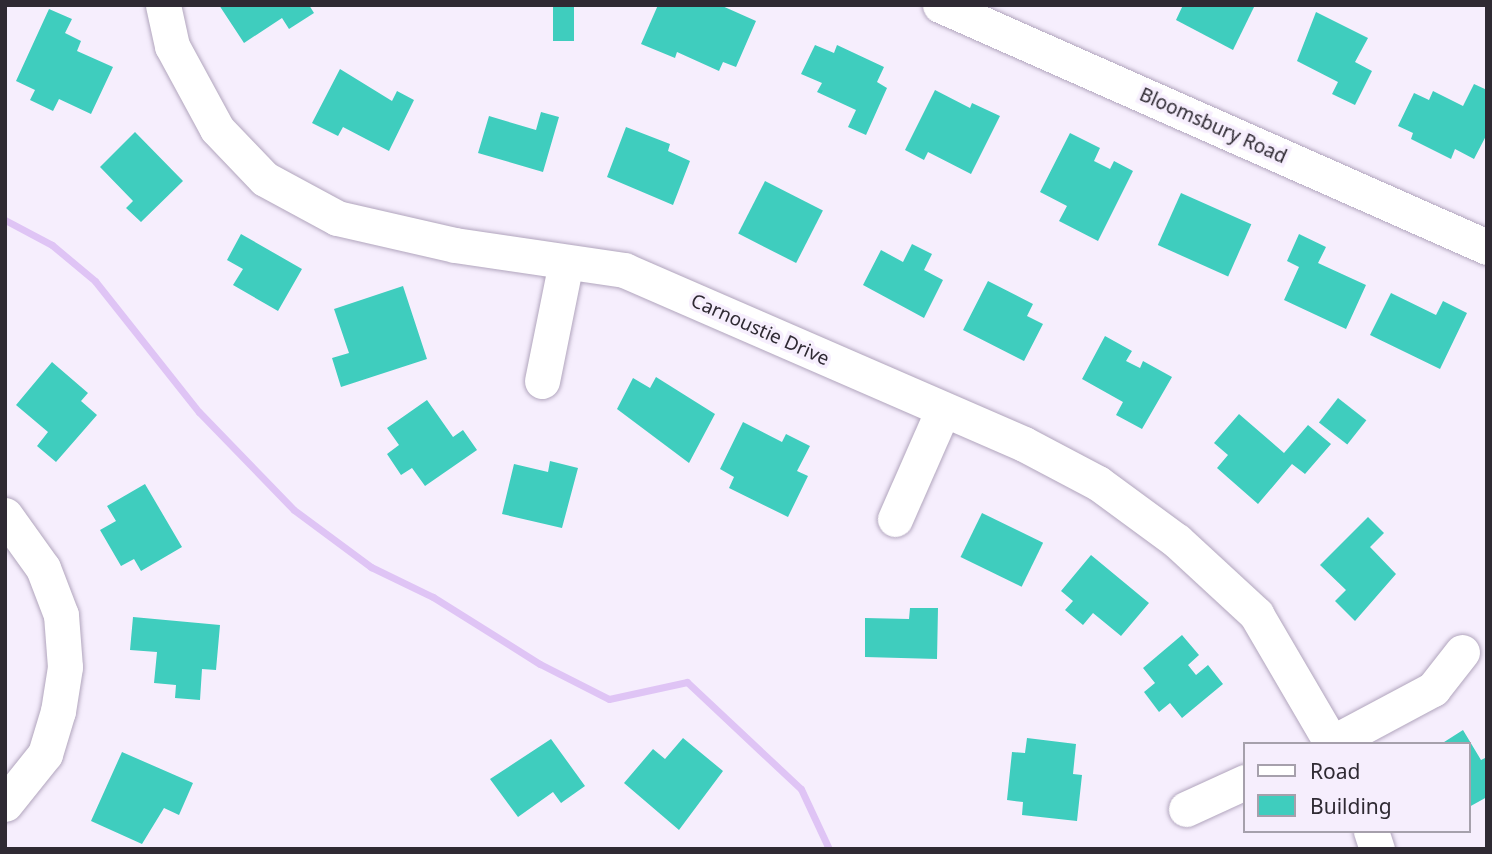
<!DOCTYPE html>
<html>
<head>
<meta charset="utf-8">
<style>
  body { margin:0 }
  #map { position:relative; width:1492px; height:854px; overflow:hidden; background:#f6eefd; font-family:"Noto Sans",sans-serif }
  div>[style] { position:absolute }
  [style*='--x'] { left:calc(var(--x)*1px); top:calc(var(--y)*1px); width:calc(var(--w)*1px); rotate:calc(var(--a)*1deg) }
  .stream>* { height:7px; margin:-3.5px; padding:0 3.5px; transform-origin:3.5px; border-radius:3.5px; background:#dfc4f5 }
  .building>* { inset:0; background:#3fcdbe; transform-origin:0 0 }
  .roads { filter:drop-shadow(0 0 2px #b1a5bd) drop-shadow(0 0 2px #b1a5bd) }
  .minor>* { height:35px; margin:-17.5px; padding:0 17.5px; transform-origin:17.5px; border-radius:17.5px; background:#fff }
  span { translate:-50% -50%; white-space:nowrap; text-align:center; line-height:1.15; -webkit-text-stroke:7px #f6eefd; paint-order:stroke }
  .street-label { font-size:19px; color:#2f2a33 }
  .frame { position:absolute; inset:0; border:7px solid #2f2a33; pointer-events:none }
  .legend { position:absolute; left:1243px; top:742px; width:228px; height:91px; box-sizing:border-box; background:#f6eefd; border:2px solid #a6a0ac; margin:0; padding:9px 12px; list-style:none; font-size:21px; color:#2f2a33 }
  .legend li { display:flex; align-items:center; gap:14px; height:35px }
  .legend b { width:35px; border:2px solid #a6a0ac }
</style>
</head>
<body>
<div id="map">
  <div class="stream">
    <div style="--x:5;--y:220;--w:53;--a:28"></div>
    <div style="--x:52;--y:245;--w:56;--a:39.9"></div>
    <div style="--x:95;--y:281;--w:167;--a:51.6"></div>
    <div style="--x:199;--y:412;--w:136;--a:45.9"></div>
    <div style="--x:294;--y:510;--w:96;--a:36.5"></div>
    <div style="--x:371;--y:567;--w:69;--a:25.8"></div>
    <div style="--x:433;--y:597;--w:126;--a:32.1"></div>
    <div style="--x:540;--y:664;--w:77;--a:26.9"></div>
    <div style="--x:609;--y:699;--w:80;--a:-12.3"></div>
    <div style="--x:687;--y:682;--w:156;--a:43.2"></div>
    <div style="--x:801;--y:789;--w:66;--a:65"></div>
  </div>
  <div class="building">
    <div style="clip-path:polygon(219px 5px,309px 5px,314px 13px,289px 29px,282px 18px,244px 43px)"></div>
    <div style="left:553px;top:5px;width:21px;height:36px"></div>
    <div style="clip-path:polygon(658px 5px,720px 5px,756px 21px,736px 67px,723px 62px,719px 71px,677px 52px,675px 58px,641px 44px)"></div>
    <div style="clip-path:polygon(1183px 5px,1255px 5px,1233px 50px,1176px 20px)"></div>
    <div style="clip-path:polygon(49px 9px,72px 19px,65px 33px,81px 41px,77px 51px,113px 67px,91px 114px,59px 99px,53px 111px,30px 100px,35px 90px,16px 81px)"></div>
    <div style="clip-path:polygon(1316px 12px,1368px 38px,1355px 62px,1372px 71px,1355px 105px,1332px 94px,1338px 82px,1297px 61px)"></div>
    <div style="clip-path:polygon(815px 45px,834px 53px,837px 45px,884px 67px,877px 82px,887px 88px,866px 135px,848px 127px,856px 110px,817px 92px,822px 83px,801px 74px)"></div>
    <div style="clip-path:polygon(340px 69px,392px 101px,397px 91px,414px 100px,389px 151px,343px 127px,338px 136px,312px 123px)"></div>
    <div style="clip-path:polygon(1474px 84px,1487px 90px,1487px 134px,1474px 159px,1455px 149px,1451px 159px,1411px 139px,1413px 133px,1398px 126px,1414px 93px,1429px 100px,1433px 91px,1463px 106px)"></div>
    <div style="clip-path:polygon(935px 90px,970px 108px,972px 103px,1000px 116px,971px 174px,928px 152px,924px 160px,905px 150px)"></div>
    <div style="clip-path:polygon(541px 112px,559px 117px,543px 172px,478px 153px,489px 116px,536px 130px)"></div>
    <div style="clip-path:polygon(626px 127px,670px 144px,668px 151px,690px 161px,673px 205px,607px 177px)"></div>
    <div style="clip-path:polygon(135px 132px,183px 181px,141px 222px,126px 208px,133px 201px,100px 167px)"></div>
    <div style="clip-path:polygon(1070px 133px,1100px 148px,1094px 161px,1110px 169px,1114px 161px,1133px 171px,1098px 241px,1059px 221px,1067px 206px,1040px 192px)"></div>
    <div style="left:765px;top:181px;width:65px;height:59px;rotate:27deg"></div>
    <div style="left:1181px;top:193px;width:77px;height:57px;rotate:24deg"></div>
    <div style="clip-path:polygon(241px 234px,302px 269px,278px 311px,233px 285px,243px 269px,227px 260px)"></div>
    <div style="clip-path:polygon(1299px 234px,1326px 247px,1318px 263px,1366px 285px,1346px 329px,1284px 300px,1299px 267px,1287px 261px)"></div>
    <div style="clip-path:polygon(912px 244px,932px 254px,924px 270px,943px 280px,924px 318px,863px 285px,881px 250px,903px 262px)"></div>
    <div style="clip-path:polygon(988px 281px,1033px 304px,1027px 316px,1043px 324px,1024px 361px,963px 330px)"></div>
    <div style="clip-path:polygon(403px 286px,427px 359px,341px 387px,332px 358px,349px 353px,334px 309px)"></div>
    <div style="clip-path:polygon(1391px 293px,1436px 315px,1443px 301px,1467px 313px,1440px 369px,1370px 335px)"></div>
    <div style="clip-path:polygon(1105px 336px,1132px 351px,1126px 361px,1140px 368px,1143px 361px,1172px 377px,1142px 429px,1116px 415px,1123px 402px,1082px 379px)"></div>
    <div style="clip-path:polygon(52px 362px,88px 393px,81px 401px,97px 415px,56px 462px,37px 446px,48px 432px,16px 405px)"></div>
    <div style="clip-path:polygon(656px 377px,715px 414px,689px 463px,617px 409px,633px 378px,650px 388px)"></div>
    <div style="left:1338px;top:398px;width:36px;height:31px;rotate:38deg"></div>
    <div style="clip-path:polygon(427px 400px,453px 437px,463px 430px,477px 450px,425px 486px,412px 468px,401px 475px,387px 454px,399px 445px,387px 428px)"></div>
    <div style="clip-path:polygon(1239px 414px,1284px 453px,1308px 425px,1331px 444px,1305px 474px,1292px 464px,1258px 504px,1217px 468px,1228px 455px,1214px 443px)"></div>
    <div style="clip-path:polygon(743px 422px,782px 442px,786px 434px,810px 446px,797px 471px,808px 476px,788px 517px,729px 488px,734px 477px,720px 469px)"></div>
    <div style="clip-path:polygon(550px 461px,578px 468px,562px 528px,502px 514px,514px 464px,548px 472px)"></div>
    <div style="clip-path:polygon(145px 484px,182px 547px,141px 571px,134px 559px,121px 566px,100px 530px,116px 521px,107px 506px)"></div>
    <div style="left:982px;top:513px;width:68px;height:49px;rotate:26deg"></div>
    <div style="clip-path:polygon(1368px 517px,1384px 533px,1370px 547px,1396px 574px,1355px 621px,1335px 601px,1346px 590px,1320px 565px)"></div>
    <div style="clip-path:polygon(1091px 555px,1149px 603px,1121px 636px,1093px 613px,1083px 625px,1065px 610px,1073px 601px,1061px 591px)"></div>
    <div style="clip-path:polygon(910px 608px,938px 608px,937px 659px,865px 657px,865px 618px,909px 619px)"></div>
    <div style="clip-path:polygon(133px 617px,220px 625px,216px 670px,202px 669px,200px 700px,175px 698px,176px 685px,154px 683px,157px 652px,130px 650px)"></div>
    <div style="clip-path:polygon(1182px 635px,1199px 655px,1188px 665px,1196px 675px,1208px 665px,1223px 684px,1182px 718px,1170px 703px,1159px 712px,1144px 692px,1155px 683px,1143px 668px)"></div>
    <div style="clip-path:polygon(1463px 730px,1481px 760px,1487px 757px,1487px 797px,1469px 807px,1469px 744px,1441px 744px)"></div>
    <div style="clip-path:polygon(683px 738px,723px 771px,679px 830px,624px 783px,653px 749px,665px 759px)"></div>
    <div style="clip-path:polygon(1027px 738px,1076px 744px,1073px 774px,1082px 775px,1077px 821px,1022px 815px,1023px 802px,1007px 800px,1012px 752px,1025px 753px)"></div>
    <div style="clip-path:polygon(551px 739px,585px 786px,561px 803px,553px 792px,518px 817px,490px 779px)"></div>
    <div style="clip-path:polygon(122px 752px,193px 783px,179px 815px,164px 808px,142px 844px,91px 821px)"></div>
  </div>
  <div class="roads">
    <div class="minor">
      <div style="--x:163;--y:5;--w:42;--a:77.6"></div>
      <div style="--x:172;--y:46;--w:94;--a:61.5"></div>
      <div style="--x:217;--y:129;--w:69;--a:46.2"></div>
      <div style="--x:265;--y:179;--w:82;--a:28.4"></div>
      <div style="--x:337;--y:218;--w:121;--a:12.9"></div>
      <div style="--x:455;--y:245;--w:171;--a:8.4"></div>
      <div style="--x:624;--y:270;--w:436;--a:23.5"></div>
      <div style="--x:1024;--y:444;--w:84;--a:27.8"></div>
      <div style="--x:1098;--y:483;--w:98;--a:36.3"></div>
      <div style="--x:1177;--y:541;--w:108;--a:42.7"></div>
      <div style="--x:1256;--y:614;--w:151;--a:59.7"></div>
      <div style="--x:940;--y:5;--w:598;--a:23.87"></div>
      <div style="--x:542;--y:381;--w:121;--a:-78.6"></div>
      <div style="--x:5;--y:515;--w:65;--a:54.4"></div>
      <div style="--x:43;--y:568;--w:50;--a:69"></div>
      <div style="--x:61;--y:615;--w:52;--a:85.6"></div>
      <div style="--x:65;--y:667;--w:45;--a:99"></div>
      <div style="--x:58;--y:711;--w:45;--a:106.8"></div>
      <div style="--x:45;--y:754;--w:64;--a:128.7"></div>
      <div style="--x:895;--y:519;--w:117;--a:-66.3"></div>
      <div style="--x:1330;--y:744;--w:117;--a:-28.1"></div>
      <div style="--x:1433;--y:689;--w:47;--a:-51.9"></div>
      <div style="--x:1186;--y:809;--w:65;--a:-24.6"></div>
      <div style="--x:1371;--y:831;--w:19;--a:72"></div>
    </div>
  </div>
  <div class="street-label">
    <span style="left:1213px;top:126px;rotate:24deg">Bloomsbury Road</span>
    <span style="left:760px;top:330px;rotate:24deg">Carnoustie Drive</span>
  </div>
  <div class="frame"></div>
  <ul class="legend">
  <li><b style="height:9px;background:#fff"></b>Road</li>
  <li><b style="height:19px;background:#3fcdbe"></b>Building</li>
  </ul>
</div>
</body>
</html>
